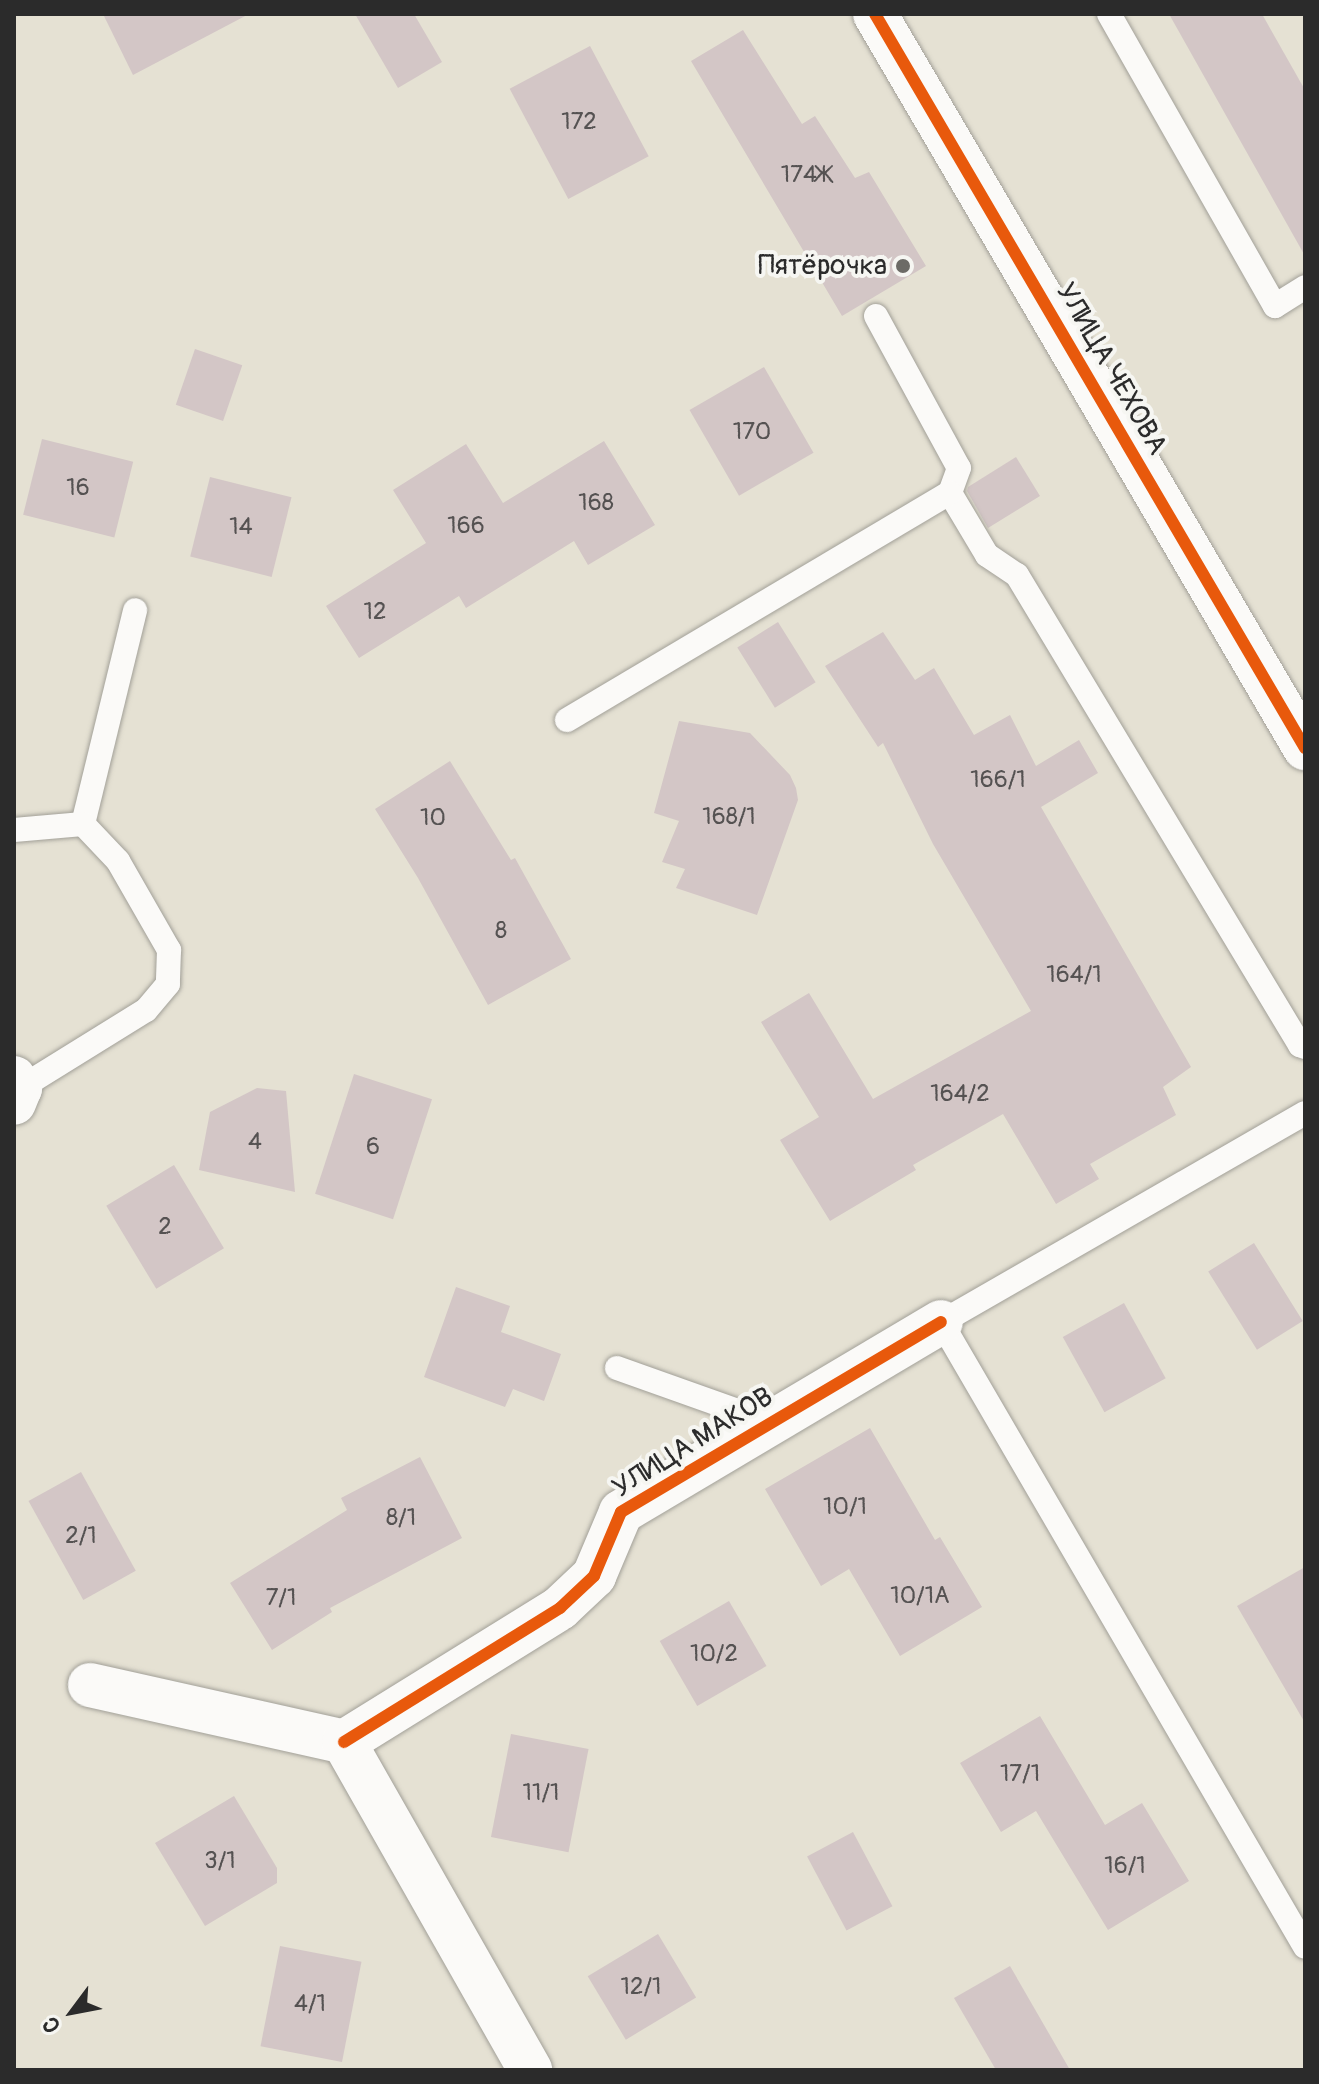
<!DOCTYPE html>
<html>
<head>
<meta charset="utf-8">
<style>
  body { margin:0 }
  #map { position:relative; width:1319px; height:2084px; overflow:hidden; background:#e5e1d3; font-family:Pangolin,sans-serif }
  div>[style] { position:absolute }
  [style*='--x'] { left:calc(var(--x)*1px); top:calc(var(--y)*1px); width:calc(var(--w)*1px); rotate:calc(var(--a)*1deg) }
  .building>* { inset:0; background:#d3c6c6; transform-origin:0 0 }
  .roads { filter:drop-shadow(0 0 2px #a2a098) drop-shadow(0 0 2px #a2a098) }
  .service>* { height:24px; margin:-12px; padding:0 12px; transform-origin:12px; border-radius:12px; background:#fbfaf8 }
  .minor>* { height:44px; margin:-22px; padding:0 22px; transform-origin:22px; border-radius:22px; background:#fbfaf8 }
  .tertiary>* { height:44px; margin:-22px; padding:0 22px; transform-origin:22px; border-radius:22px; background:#fbfaf8 }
  .cycleway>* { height:12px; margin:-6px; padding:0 6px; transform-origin:6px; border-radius:6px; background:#e8590c }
  .dots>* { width:22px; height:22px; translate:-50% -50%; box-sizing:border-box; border:4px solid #f6f6f2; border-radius:50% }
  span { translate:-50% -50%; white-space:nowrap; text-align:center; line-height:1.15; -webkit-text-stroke:8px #f6f6f2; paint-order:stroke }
  .number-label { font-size:24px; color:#555252 }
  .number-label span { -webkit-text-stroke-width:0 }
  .poi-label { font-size:28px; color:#2b2b2b }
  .right { translate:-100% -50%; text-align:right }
  .street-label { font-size:28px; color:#2b2b2b }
  .frame { position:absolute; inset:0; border:16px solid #2b2b2b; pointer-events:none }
  .north { position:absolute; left:32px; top:1972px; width:80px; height:80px; -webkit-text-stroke:6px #f6f6f2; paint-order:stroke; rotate:238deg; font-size:22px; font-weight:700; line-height:32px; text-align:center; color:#2b2b2b }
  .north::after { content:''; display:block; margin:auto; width:28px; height:36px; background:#2b2b2b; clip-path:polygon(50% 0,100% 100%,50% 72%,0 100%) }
</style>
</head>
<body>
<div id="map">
  <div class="building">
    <div style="clip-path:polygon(103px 14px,249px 14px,133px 75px)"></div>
    <div style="clip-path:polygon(355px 14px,414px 14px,442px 62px,398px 88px)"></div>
    <div style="clip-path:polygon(1169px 14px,1262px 14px,1305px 90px,1305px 256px)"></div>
    <div style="clip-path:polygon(743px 30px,802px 124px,815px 116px,855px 178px,869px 172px,926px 266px,842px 316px,691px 61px)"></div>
    <div style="left:590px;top:46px;width:125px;height:91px;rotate:62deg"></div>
    <div style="left:195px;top:349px;width:50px;height:59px;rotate:19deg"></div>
    <div style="left:764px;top:367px;width:99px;height:86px;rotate:60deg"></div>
    <div style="left:42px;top:439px;width:94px;height:78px;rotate:14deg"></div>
    <div style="clip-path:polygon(604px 441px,655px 525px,588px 565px,574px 541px,466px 608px,459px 596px,359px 658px,326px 606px,426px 543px,393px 490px,466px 444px,503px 503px)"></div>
    <div style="clip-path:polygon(1016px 457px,1040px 496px,988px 528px,967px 491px,968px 487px)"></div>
    <div style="left:210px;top:477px;width:84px;height:82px;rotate:14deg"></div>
    <div style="left:778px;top:622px;width:71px;height:48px;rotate:58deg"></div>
    <div style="clip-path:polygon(883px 632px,915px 680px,934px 668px,974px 735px,1010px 715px,1036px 766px,1079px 740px,1098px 773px,1041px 807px,1191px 1067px,1163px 1087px,1176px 1115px,1090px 1164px,1099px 1179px,1056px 1204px,1003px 1114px,913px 1165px,916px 1170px,830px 1221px,780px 1140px,819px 1117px,761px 1022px,809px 993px,873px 1099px,1031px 1011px,933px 844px,883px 743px,878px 747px,825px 666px)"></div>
    <div style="clip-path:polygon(679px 721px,750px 733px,790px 775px,796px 788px,798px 800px,757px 915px,676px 888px,685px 869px,662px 862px,679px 821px,654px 813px)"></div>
    <div style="clip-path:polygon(450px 761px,511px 860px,515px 858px,571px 959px,488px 1005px,418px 878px,375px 809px)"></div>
    <div style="left:354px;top:1074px;width:82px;height:126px;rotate:18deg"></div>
    <div style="clip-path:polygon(257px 1088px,286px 1091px,295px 1192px,199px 1170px,210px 1112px)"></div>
    <div style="left:174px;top:1165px;width:97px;height:79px;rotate:59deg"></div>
    <div style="left:1254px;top:1243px;width:92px;height:54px;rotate:58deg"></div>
    <div style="clip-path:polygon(456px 1287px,510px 1306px,501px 1332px,561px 1354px,544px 1401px,513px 1389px,505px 1407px,424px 1377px)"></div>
    <div style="left:1124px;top:1303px;width:86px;height:70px;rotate:61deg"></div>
    <div style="clip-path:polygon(870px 1428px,935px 1540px,940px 1537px,982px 1607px,900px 1656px,849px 1569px,821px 1586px,765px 1489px)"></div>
    <div style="clip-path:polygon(420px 1457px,462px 1538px,330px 1608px,332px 1612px,272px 1650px,230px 1583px,347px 1510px,341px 1498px)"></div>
    <div style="left:81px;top:1472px;width:113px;height:60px;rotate:61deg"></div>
    <div style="clip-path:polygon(1305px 1567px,1305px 1723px,1237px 1606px)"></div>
    <div style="left:729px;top:1601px;width:75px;height:80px;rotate:60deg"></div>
    <div style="clip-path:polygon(1040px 1716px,1105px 1825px,1142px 1803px,1189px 1881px,1108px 1930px,1036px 1811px,1001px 1832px,960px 1763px)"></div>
    <div style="left:511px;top:1734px;width:79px;height:105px;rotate:11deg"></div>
    <div style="clip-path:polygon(234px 1796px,277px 1868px,277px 1883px,205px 1926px,155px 1843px)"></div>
    <div style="left:853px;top:1832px;width:84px;height:52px;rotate:62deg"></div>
    <div style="left:658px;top:1934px;width:74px;height:82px;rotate:59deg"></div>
    <div style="left:280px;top:1946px;width:83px;height:102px;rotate:11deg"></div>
    <div style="clip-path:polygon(1010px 1966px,1070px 2070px,996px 2070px,954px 1998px)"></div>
  </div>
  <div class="roads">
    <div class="service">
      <div style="--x:1109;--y:14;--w:336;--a:60.4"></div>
      <div style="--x:1275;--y:306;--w:36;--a:-32"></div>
      <div style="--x:876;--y:316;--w:173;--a:61.4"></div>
      <div style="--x:959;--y:468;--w:27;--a:110"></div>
      <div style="--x:950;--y:493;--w:72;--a:59.2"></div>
      <div style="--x:987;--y:555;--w:36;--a:34"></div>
      <div style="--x:1017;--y:575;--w:549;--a:58.95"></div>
      <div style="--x:1300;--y:1045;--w:5;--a:22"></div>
      <div style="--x:567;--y:720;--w:445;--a:-30.7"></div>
      <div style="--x:83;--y:824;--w:220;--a:-76.3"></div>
      <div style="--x:14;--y:830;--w:69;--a:-5"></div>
      <div style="--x:83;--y:824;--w:51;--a:46.6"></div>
      <div style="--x:118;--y:861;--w:103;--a:60.2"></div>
      <div style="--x:169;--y:950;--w:34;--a:92"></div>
      <div style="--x:168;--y:984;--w:34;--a:130"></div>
      <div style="--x:146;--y:1010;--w:148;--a:148.2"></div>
      <div style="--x:1305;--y:1113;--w:420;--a:150.1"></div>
      <div style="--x:941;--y:1322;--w:723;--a:59.78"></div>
      <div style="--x:617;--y:1368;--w:161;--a:19.6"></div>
    </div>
    <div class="minor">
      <div style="--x:14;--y:1078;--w:12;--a:59"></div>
      <div style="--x:20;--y:1088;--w:16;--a:112"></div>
      <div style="--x:90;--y:1685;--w:260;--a:12.6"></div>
      <div style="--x:344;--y:1742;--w:377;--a:60.4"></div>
      <div style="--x:344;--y:1742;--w:254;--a:-31.8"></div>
      <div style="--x:560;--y:1608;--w:47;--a:-43.3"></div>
      <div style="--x:594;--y:1576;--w:69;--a:-67.1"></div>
      <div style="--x:621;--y:1512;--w:372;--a:-30.7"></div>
    </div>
    <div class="tertiary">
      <div style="--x:875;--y:14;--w:851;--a:59.64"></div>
    </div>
  </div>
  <div class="cycleway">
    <div style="--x:875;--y:14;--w:851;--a:59.64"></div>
    <div style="--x:344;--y:1742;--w:254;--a:-31.8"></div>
    <div style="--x:560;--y:1608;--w:47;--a:-43.3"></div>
    <div style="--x:594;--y:1576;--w:69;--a:-67.1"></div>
    <div style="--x:621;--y:1512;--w:372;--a:-30.7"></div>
  </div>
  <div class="dots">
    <div style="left:903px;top:266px;background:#6c6b66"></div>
  </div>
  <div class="number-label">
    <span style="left:579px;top:122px">172</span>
    <span style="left:806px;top:175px">174Ж</span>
    <span style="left:752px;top:432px">170</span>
    <span style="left:78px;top:488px">16</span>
    <span style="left:596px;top:503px">168</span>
    <span style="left:466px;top:526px">166</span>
    <span style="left:241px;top:527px">14</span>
    <span style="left:375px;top:612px">12</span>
    <span style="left:998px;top:780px">166/1</span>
    <span style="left:729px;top:817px">168/1</span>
    <span style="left:433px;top:818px">10</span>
    <span style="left:501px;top:931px">8</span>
    <span style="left:1074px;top:975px">164/1</span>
    <span style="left:960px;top:1094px">164/2</span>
    <span style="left:255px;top:1142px">4</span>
    <span style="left:373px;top:1147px">6</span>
    <span style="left:165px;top:1227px">2</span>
    <span style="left:845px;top:1507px">10/1</span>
    <span style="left:401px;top:1518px">8/1</span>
    <span style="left:81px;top:1536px">2/1</span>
    <span style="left:920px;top:1596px">10/1А</span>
    <span style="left:281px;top:1598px">7/1</span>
    <span style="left:714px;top:1654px">10/2</span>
    <span style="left:1020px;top:1774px">17/1</span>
    <span style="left:541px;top:1793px">11/1</span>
    <span style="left:220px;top:1861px">3/1</span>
    <span style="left:1125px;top:1866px">16/1</span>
    <span style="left:641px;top:1987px">12/1</span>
    <span style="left:310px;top:2004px">4/1</span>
  </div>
  <div class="poi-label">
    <span class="right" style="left:887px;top:266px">Пятёрочка</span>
  </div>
  <div class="street-label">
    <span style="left:1111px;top:369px;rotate:60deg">УЛИЦА ЧЕХОВА</span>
    <span style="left:693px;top:1443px;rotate:-32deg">УЛИЦА МАКОВ</span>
  </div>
  <div class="frame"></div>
  <div class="north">С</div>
</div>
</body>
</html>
